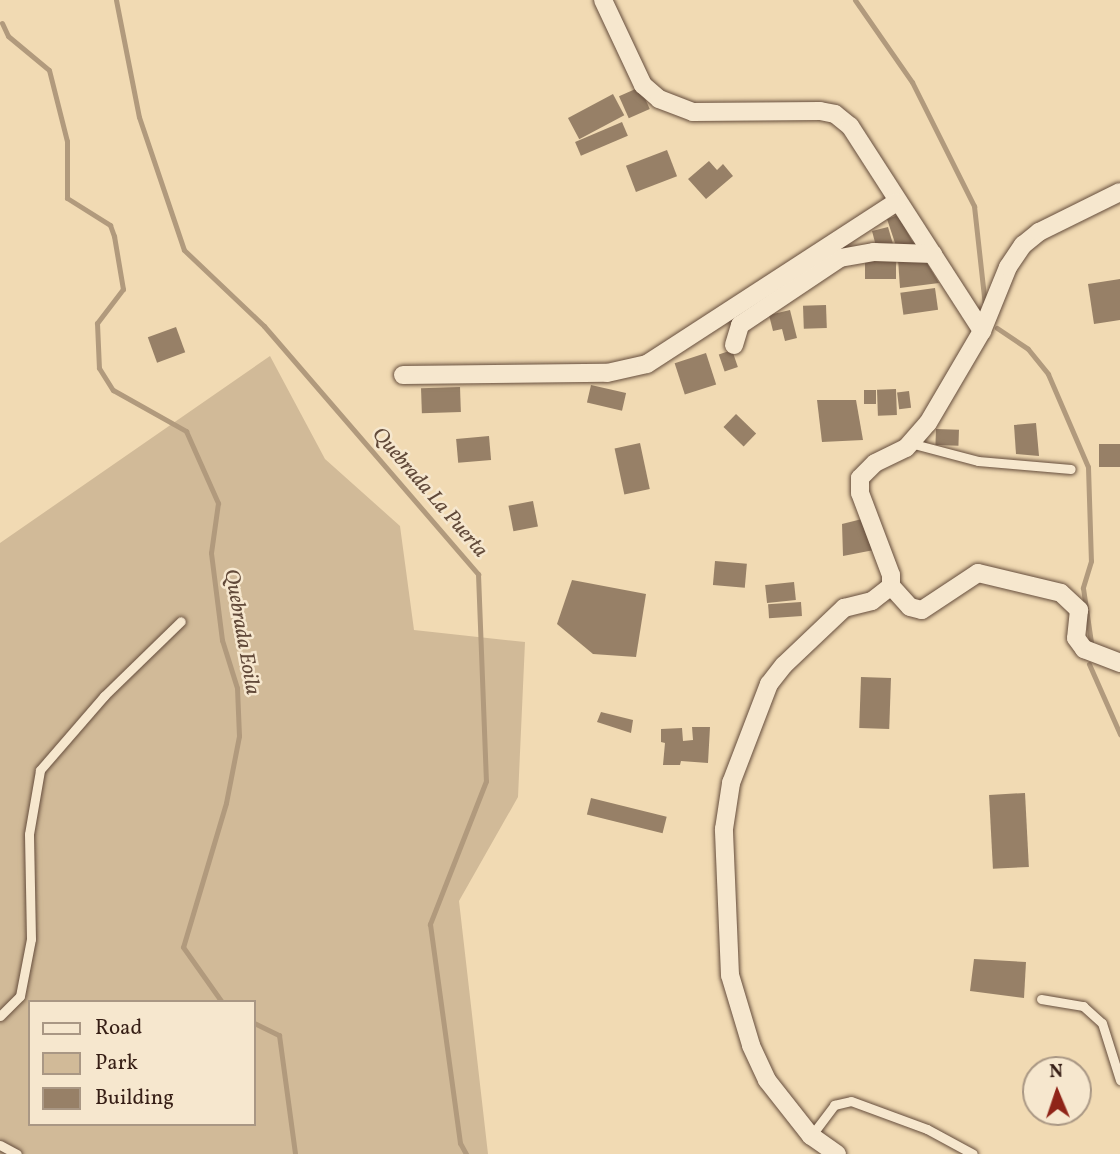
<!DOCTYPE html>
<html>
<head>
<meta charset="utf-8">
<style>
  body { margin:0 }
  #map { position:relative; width:1120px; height:1154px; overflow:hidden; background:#f1dab3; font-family:Vollkorn,serif }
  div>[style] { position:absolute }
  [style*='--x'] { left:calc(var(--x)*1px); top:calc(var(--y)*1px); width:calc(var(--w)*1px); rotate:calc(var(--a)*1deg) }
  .green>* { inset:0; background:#d1ba98 }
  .stream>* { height:5px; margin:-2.5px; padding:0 2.5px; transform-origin:2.5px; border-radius:2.5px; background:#b19a7d }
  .building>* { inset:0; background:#978067; transform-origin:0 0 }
  .roads { filter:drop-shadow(0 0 2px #654d3c) drop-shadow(0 0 2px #654d3c) }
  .service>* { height:9px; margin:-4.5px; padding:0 4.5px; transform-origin:4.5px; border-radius:4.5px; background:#f6e7ce }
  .minor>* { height:18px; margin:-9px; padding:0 9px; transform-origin:9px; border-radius:9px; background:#f6e7ce }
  span { translate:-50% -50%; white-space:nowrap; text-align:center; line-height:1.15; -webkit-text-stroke:5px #f6e7ce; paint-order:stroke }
  .water-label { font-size:21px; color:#614939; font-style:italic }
  .legend { position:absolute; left:28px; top:1000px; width:228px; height:126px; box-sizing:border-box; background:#f6e7ce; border:2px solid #a99784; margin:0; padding:9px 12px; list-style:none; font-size:21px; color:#361e15 }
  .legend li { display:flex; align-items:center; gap:14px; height:35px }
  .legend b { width:35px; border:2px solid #a99784 }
  .north { position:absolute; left:1022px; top:1056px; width:70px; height:70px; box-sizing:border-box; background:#f6e7ce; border:2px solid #a99784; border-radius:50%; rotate:358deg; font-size:19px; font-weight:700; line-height:28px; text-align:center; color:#361e15 }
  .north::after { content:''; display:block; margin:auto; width:24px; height:32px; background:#8f2418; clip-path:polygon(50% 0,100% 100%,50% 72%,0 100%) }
</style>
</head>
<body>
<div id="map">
  <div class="green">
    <div style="clip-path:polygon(evenodd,270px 356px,325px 459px,400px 526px,414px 630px,525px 642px,518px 797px,459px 901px,488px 1154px,0 1154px,0 543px,270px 356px,30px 1002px,254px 1002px,254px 1124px,30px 1124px,30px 1002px)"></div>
  </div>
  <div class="stream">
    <div style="--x:116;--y:0;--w:119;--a:78.9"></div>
    <div style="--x:139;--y:117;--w:140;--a:71.3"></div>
    <div style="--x:184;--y:250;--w:110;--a:43.5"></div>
    <div style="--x:264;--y:326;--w:328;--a:49.2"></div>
    <div style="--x:478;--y:574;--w:207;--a:87.8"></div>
    <div style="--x:486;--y:781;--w:154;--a:111.4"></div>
    <div style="--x:430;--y:924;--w:221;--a:82.2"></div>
    <div style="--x:460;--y:1143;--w:13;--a:61"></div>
    <div style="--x:855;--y:0;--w:100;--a:55.2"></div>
    <div style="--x:912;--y:82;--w:139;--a:63.4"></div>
    <div style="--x:974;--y:206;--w:100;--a:83.7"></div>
    <div style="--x:2;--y:23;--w:14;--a:65"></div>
    <div style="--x:8;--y:36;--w:53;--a:39.7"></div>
    <div style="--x:49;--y:70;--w:73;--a:75.8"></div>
    <div style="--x:67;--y:141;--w:57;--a:90"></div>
    <div style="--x:67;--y:198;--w:51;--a:32.1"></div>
    <div style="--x:110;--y:225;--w:12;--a:70"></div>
    <div style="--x:114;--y:236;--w:54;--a:80.4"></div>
    <div style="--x:123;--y:289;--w:43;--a:127.4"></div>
    <div style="--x:97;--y:323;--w:45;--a:87.5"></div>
    <div style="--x:99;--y:368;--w:26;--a:58"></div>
    <div style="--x:113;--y:390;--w:84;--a:29.3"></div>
    <div style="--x:186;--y:431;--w:79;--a:66"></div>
    <div style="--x:218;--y:503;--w:50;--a:98"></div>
    <div style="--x:211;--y:553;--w:88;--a:82.8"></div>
    <div style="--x:222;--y:640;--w:50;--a:72.6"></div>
    <div style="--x:237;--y:688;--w:48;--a:87.6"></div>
    <div style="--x:239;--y:736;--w:68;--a:101"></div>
    <div style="--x:226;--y:803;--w:150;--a:106.6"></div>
    <div style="--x:183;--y:947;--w:67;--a:54.7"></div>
    <div style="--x:997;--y:328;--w:37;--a:34"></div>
    <div style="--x:1028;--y:349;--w:32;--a:51"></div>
    <div style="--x:1048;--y:374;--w:101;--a:66.7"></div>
    <div style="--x:1088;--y:467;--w:94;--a:88.2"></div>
    <div style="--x:1091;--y:561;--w:28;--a:107"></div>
    <div style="--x:1083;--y:588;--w:62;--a:81.6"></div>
    <div style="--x:1089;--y:664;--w:77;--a:66.1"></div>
    <div style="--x:254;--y:1023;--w:28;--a:26"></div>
    <div style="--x:279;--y:1035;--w:120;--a:82.3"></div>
  </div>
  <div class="building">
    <div style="left:640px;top:87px;width:24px;height:23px;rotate:66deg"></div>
    <div style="left:613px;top:94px;width:24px;height:51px;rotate:62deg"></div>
    <div style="left:622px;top:122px;width:15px;height:51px;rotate:67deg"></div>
    <div style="left:667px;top:150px;width:28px;height:44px;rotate:69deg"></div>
    <div style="clip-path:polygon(709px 161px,717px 170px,723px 164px,733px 176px,706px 199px,688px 179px)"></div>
    <div style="clip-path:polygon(898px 215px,916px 248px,897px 249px,887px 219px)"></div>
    <div style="clip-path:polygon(888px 227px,895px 251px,877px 250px,872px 231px)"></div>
    <div style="left:865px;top:257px;width:31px;height:22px"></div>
    <div style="clip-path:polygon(924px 258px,939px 283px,900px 288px,898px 259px)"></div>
    <div style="clip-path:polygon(1120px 279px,1120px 320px,1094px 324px,1088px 284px)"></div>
    <div style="left:935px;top:288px;width:22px;height:35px;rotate:82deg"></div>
    <div style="left:826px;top:305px;width:23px;height:23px;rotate:88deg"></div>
    <div style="clip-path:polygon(790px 310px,797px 338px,785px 341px,782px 329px,773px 331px,769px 315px)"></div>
    <div style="left:176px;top:327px;width:27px;height:30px;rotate:70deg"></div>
    <div style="left:732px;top:350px;width:18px;height:14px;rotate:71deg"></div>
    <div style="left:706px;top:353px;width:33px;height:33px;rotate:72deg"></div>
    <div style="left:591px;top:385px;width:36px;height:18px;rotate:13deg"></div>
    <div style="left:460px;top:387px;width:25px;height:39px;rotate:88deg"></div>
    <div style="left:896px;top:389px;width:26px;height:19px;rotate:88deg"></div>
    <div style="left:864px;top:390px;width:12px;height:14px"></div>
    <div style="left:909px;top:391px;width:17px;height:12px;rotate:83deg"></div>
    <div style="clip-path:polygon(817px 400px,856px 400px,863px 440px,822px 442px)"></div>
    <div style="left:736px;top:414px;width:28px;height:18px;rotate:44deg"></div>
    <div style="clip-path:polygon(1036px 423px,1039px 456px,1016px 454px,1014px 425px)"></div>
    <div style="left:936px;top:429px;width:23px;height:16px;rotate:2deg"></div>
    <div style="left:489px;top:436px;width:24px;height:33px;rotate:85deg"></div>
    <div style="left:640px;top:443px;width:47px;height:26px;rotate:78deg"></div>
    <div style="left:1099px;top:444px;width:21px;height:23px"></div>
    <div style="left:533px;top:501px;width:26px;height:25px;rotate:79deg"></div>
    <div style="clip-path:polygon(862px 519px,874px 550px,843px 556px,842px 524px)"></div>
    <div style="left:715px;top:561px;width:32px;height:24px;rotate:5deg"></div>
    <div style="clip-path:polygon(572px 580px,646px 594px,636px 657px,593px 654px,557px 624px)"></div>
    <div style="left:794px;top:582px;width:18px;height:29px;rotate:84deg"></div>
    <div style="left:801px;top:602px;width:14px;height:33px;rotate:86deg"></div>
    <div style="left:861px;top:677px;width:30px;height:51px;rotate:2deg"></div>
    <div style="clip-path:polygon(601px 712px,633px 720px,631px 733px,597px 722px)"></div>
    <div style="clip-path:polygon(692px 727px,710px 727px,708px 763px,681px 761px,680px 765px,663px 765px,665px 743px,661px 742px,661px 729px,682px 728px,683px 741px,693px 740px)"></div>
    <div style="left:1025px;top:793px;width:74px;height:36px;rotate:87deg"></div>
    <div style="left:591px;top:798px;width:78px;height:17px;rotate:14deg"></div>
    <div style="clip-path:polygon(974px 959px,1026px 962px,1024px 998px,970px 991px)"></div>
  </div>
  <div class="roads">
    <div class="service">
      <div style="--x:910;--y:443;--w:70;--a:14.8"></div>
      <div style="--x:978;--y:461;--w:93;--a:4.9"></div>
      <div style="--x:1041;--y:999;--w:43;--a:9.5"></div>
      <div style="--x:1083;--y:1006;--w:25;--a:42"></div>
      <div style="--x:1102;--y:1023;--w:60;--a:72.5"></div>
      <div style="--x:0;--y:1016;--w:28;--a:-45"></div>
      <div style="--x:20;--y:996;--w:58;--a:-79.1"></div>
      <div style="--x:31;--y:939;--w:105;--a:-91.1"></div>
      <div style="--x:29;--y:834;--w:65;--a:-80.2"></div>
      <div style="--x:40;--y:770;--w:98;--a:-49.1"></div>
      <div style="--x:104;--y:696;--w:107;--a:-44.2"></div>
      <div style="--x:811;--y:1136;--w:39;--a:-53"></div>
      <div style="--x:834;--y:1105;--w:17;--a:-13"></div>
      <div style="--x:851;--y:1101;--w:81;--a:20.2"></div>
      <div style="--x:927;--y:1129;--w:52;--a:28.5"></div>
      <div style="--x:0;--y:1145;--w:19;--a:28"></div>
    </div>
    <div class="minor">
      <div style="--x:603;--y:0;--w:94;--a:64.8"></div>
      <div style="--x:643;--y:85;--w:21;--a:41"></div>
      <div style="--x:659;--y:99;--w:36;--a:21"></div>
      <div style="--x:693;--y:112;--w:127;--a:-0.5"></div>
      <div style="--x:820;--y:111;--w:15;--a:11"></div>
      <div style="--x:835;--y:114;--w:19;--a:39"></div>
      <div style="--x:850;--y:126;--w:244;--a:57.2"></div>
      <div style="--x:734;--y:345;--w:21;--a:-73"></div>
      <div style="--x:740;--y:325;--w:120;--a:-33.8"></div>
      <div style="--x:840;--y:258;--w:35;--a:-10"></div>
      <div style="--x:874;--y:252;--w:59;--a:1.9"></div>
      <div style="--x:403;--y:375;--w:204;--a:-0.6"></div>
      <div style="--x:607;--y:373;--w:41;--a:-12.7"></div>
      <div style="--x:647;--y:364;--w:297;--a:-33"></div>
      <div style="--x:891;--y:586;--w:28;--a:48"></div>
      <div style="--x:910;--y:607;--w:12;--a:14"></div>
      <div style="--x:922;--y:610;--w:67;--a:-33.5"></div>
      <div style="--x:978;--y:573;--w:85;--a:13.5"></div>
      <div style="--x:1061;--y:593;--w:25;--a:43"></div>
      <div style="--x:1079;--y:610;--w:28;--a:96"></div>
      <div style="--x:1076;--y:638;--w:14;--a:54"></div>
      <div style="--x:1084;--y:649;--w:39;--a:21"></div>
      <div style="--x:837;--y:1154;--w:32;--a:-145"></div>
      <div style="--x:811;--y:1136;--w:71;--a:-128.2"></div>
      <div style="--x:767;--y:1080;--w:38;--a:-115"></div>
      <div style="--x:751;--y:1045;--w:73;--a:-106.7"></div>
      <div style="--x:730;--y:975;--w:146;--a:-92.4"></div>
      <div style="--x:724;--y:829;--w:47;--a:-81.3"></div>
      <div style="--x:731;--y:783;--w:106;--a:-69"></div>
      <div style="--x:769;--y:684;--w:24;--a:-52"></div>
      <div style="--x:784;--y:665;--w:83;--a:-43.5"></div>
      <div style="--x:844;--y:608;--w:29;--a:-14"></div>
      <div style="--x:872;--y:601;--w:24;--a:-38"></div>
      <div style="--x:891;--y:586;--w:11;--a:-90"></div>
      <div style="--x:891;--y:575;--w:88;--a:-110.7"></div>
      <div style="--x:860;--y:493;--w:15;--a:-90"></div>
      <div style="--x:860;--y:478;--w:21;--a:-45"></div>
      <div style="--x:875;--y:463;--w:34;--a:-26"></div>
      <div style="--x:906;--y:448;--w:33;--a:-49"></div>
      <div style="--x:928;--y:423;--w:107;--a:-59.6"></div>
      <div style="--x:982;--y:331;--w:69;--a:-67.9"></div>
      <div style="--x:1008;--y:267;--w:27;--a:-56"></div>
      <div style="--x:1023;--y:245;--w:21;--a:-39"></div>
      <div style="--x:1039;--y:232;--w:90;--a:-26.3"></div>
    </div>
  </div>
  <div class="water-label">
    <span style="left:429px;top:493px;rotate:49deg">Quebrada La Puerta</span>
    <span style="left:241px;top:632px;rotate:80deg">Quebrada Eoila</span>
  </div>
  <ul class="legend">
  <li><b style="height:9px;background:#f6e7ce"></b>Road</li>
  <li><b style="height:19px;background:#d1ba98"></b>Park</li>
  <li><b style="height:19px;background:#978067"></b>Building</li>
  </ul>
  <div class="north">N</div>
</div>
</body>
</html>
